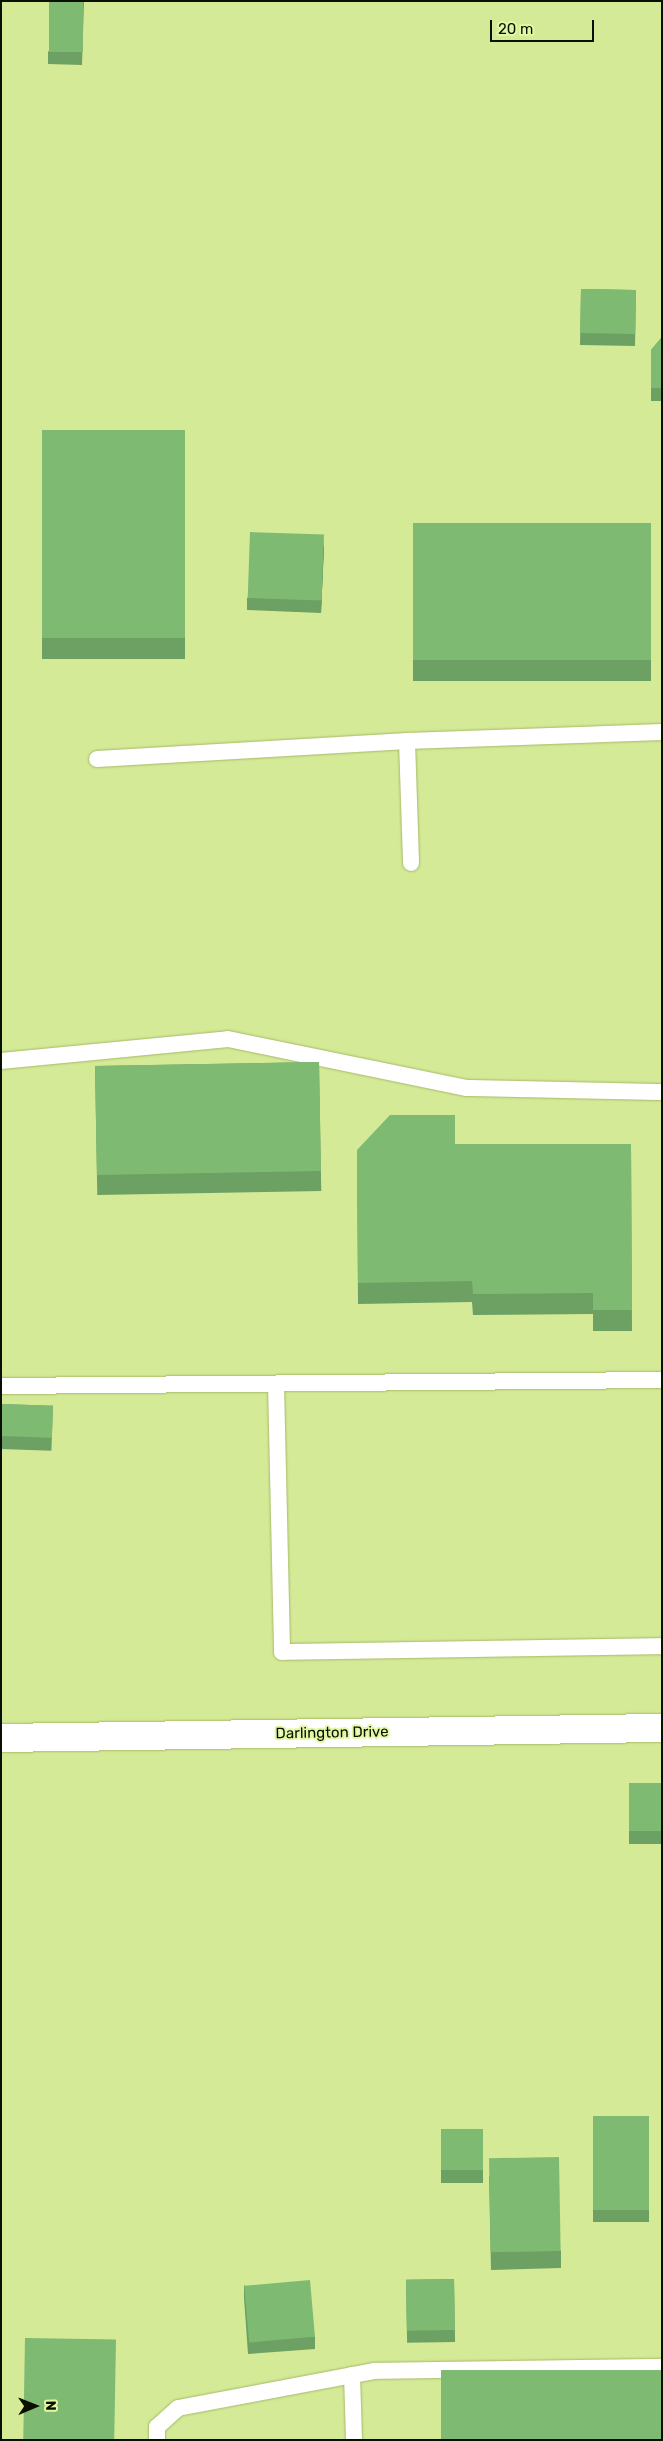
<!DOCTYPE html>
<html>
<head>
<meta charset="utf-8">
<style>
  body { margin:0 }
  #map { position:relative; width:663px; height:2441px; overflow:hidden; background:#d5ea97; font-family:Rubik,sans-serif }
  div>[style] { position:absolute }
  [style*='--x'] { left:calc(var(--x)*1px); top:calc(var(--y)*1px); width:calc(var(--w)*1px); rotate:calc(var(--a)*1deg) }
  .roads { filter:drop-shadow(0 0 1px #a6ba69) drop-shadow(0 0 1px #a6ba69) }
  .lane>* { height:16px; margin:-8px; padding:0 8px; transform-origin:8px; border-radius:8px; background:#fff }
  .street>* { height:28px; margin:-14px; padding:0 14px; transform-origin:14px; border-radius:14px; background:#fff }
  .wall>* { inset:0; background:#6da063; transform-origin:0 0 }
  .shaded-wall>* { inset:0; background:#598250 }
  .building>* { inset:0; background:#7fba73; transform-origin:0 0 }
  span { translate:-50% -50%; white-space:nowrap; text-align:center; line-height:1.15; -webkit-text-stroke:4px #e2f8a4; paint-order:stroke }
  .street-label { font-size:15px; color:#0a0f00 }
  .frame { position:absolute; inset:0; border:2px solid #0a0f00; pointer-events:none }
  .north { position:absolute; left:10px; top:2381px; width:50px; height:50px; -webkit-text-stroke:4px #e2f8a4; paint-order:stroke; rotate:89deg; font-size:14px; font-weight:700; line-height:20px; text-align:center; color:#0a0f00 }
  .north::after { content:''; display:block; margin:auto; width:18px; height:22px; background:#0a0f00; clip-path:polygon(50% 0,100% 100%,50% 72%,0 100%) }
  .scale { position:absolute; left:490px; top:20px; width:104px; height:22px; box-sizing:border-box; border:2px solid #0a0f00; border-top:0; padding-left:6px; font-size:15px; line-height:18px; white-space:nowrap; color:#0a0f00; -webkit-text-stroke:4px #e2f8a4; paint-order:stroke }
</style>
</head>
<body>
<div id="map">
  <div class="roads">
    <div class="lane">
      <div style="--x:407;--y:741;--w:122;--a:88.1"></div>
      <div style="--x:97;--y:759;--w:311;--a:-3.3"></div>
      <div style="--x:407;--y:741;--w:255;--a:-2"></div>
      <div style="--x:1;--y:1061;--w:228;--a:-5.5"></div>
      <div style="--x:228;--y:1039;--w:244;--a:11.6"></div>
      <div style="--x:467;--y:1088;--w:195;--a:1.2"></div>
      <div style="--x:276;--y:1384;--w:268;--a:88.7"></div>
      <div style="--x:282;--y:1652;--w:380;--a:-0.9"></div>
      <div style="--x:1;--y:1386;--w:661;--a:-0.52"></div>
      <div style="--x:352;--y:2375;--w:65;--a:88.2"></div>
      <div style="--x:157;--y:2440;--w:13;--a:-90"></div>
      <div style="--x:157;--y:2427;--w:28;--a:-42"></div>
      <div style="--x:178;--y:2408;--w:199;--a:-10.7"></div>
      <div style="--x:374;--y:2371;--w:288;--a:-0.8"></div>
    </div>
    <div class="street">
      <div style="--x:1;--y:1738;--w:661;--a:-0.87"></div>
    </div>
  </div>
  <div class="wall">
    <div style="clip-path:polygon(84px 1px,82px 65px,48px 64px,48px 52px)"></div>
    <div style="left:581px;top:289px;width:55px;height:56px;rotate:1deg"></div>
    <div style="clip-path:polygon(662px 337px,662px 401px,651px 401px,651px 350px)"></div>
    <div style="left:185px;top:430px;width:229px;height:143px;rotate:90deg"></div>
    <div style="left:651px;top:523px;width:158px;height:238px;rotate:90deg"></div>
    <div style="clip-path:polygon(324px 546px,321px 613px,247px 610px,247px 598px)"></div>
    <div style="left:319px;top:1062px;width:129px;height:224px;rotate:89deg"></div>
    <div style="clip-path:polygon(455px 1144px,631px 1144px,632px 1331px,593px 1331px,593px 1314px,473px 1315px,472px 1302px,358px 1304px,357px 1150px)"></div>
    <div style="left:1px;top:1404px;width:52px;height:45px;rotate:2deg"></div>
    <div style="left:662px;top:1783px;width:61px;height:33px;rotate:90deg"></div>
    <div style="left:649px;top:2116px;width:106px;height:56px;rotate:90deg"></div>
    <div style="left:441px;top:2129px;width:42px;height:54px"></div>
    <div style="clip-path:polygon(489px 2176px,561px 2251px,561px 2268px,491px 2270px)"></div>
    <div style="left:454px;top:2279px;width:63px;height:48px;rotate:89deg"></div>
    <div style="clip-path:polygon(244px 2285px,315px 2337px,315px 2349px,248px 2354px,244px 2298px)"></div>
  </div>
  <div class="shaded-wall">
    <div style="clip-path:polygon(324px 534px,324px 546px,321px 613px,321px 600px)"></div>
  </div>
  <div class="building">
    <div style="left:49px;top:1px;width:34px;height:51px"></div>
    <div style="left:581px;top:289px;width:55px;height:44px;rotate:1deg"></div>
    <div style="clip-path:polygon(662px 337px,662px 388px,651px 388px,651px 350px)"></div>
    <div style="left:185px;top:430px;width:208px;height:143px;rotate:90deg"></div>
    <div style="left:651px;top:523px;width:137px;height:238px;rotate:90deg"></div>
    <div style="left:250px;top:532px;width:74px;height:66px;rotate:2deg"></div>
    <div style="left:319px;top:1062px;width:109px;height:224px;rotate:89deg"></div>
    <div style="clip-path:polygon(390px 1115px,455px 1115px,455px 1144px,631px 1144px,632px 1310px,593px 1310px,593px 1293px,473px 1294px,472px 1281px,358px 1283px,357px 1150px)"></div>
    <div style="left:1px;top:1404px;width:52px;height:32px;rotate:2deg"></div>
    <div style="left:662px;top:1783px;width:48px;height:33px;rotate:90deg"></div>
    <div style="left:649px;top:2116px;width:94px;height:56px;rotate:90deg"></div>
    <div style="left:441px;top:2129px;width:42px;height:41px"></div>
    <div style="left:559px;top:2157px;width:94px;height:70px;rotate:89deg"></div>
    <div style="left:454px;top:2279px;width:51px;height:48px;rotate:89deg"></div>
    <div style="left:310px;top:2280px;width:57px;height:66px;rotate:85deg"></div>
    <div style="left:25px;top:2338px;width:91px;height:102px;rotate:1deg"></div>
    <div style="left:441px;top:2370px;width:221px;height:70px"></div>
  </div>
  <div class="street-label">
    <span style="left:332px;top:1733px;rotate:-1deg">Darlington Drive</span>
  </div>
  <div class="frame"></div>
  <div class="north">N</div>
  <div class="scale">20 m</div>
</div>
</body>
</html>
